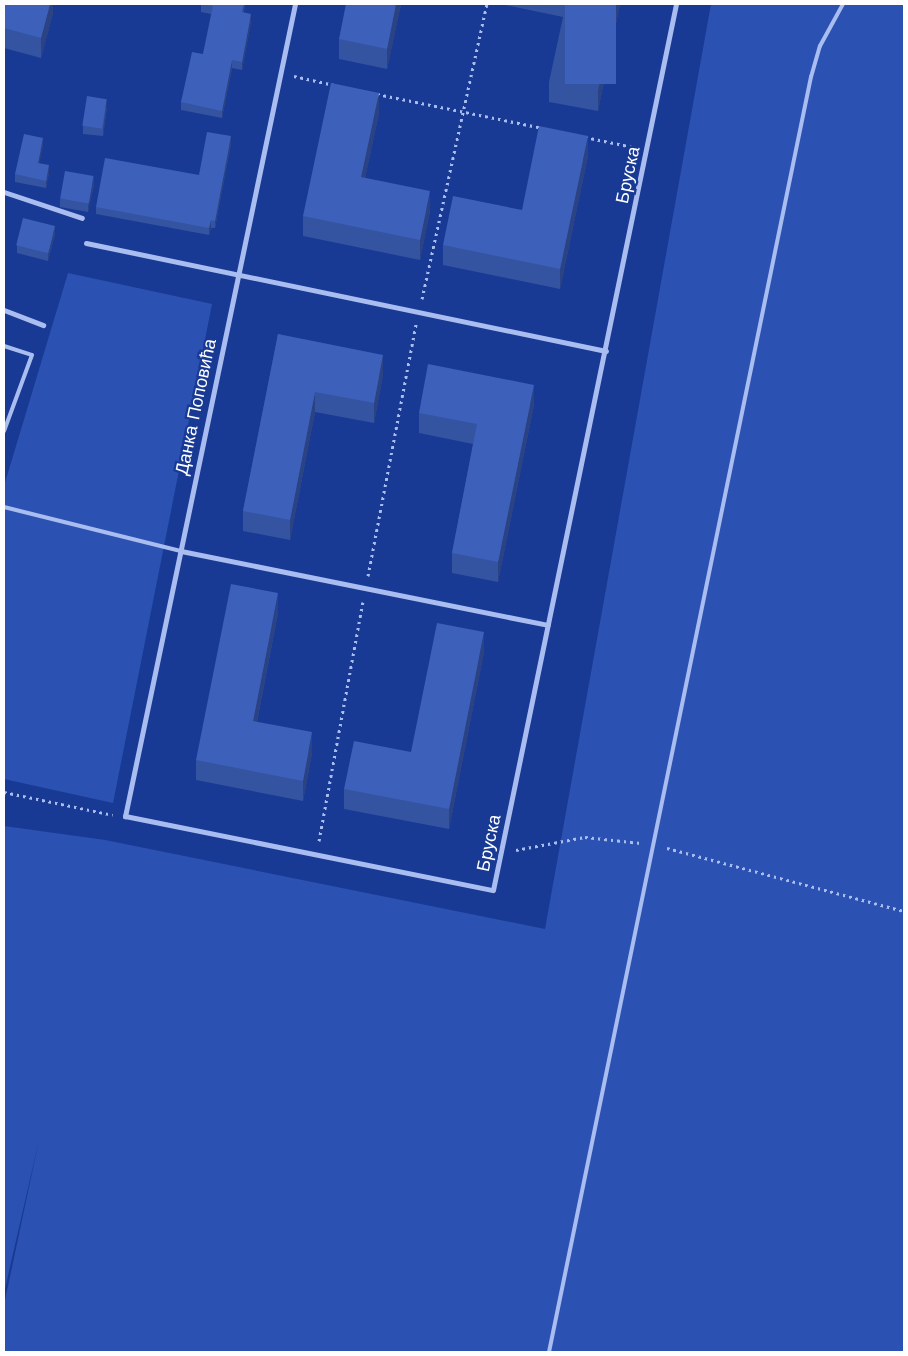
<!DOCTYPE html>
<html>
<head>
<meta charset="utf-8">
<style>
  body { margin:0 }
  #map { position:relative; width:908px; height:1356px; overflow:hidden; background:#183a94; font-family:"Work Sans",sans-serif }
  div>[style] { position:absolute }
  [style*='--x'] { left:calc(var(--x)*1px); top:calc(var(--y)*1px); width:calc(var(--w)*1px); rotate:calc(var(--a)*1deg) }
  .green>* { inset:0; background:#2b52b2 }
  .path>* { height:3px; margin-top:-1.5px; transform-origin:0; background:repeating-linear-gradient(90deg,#a9bdf0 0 2.5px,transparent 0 6.5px) }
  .service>* { height:4px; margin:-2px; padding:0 2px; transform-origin:2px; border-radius:2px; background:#a9bdf0 }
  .minor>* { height:5px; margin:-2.5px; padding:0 2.5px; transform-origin:2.5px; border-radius:2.5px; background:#a9bdf0 }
  .wall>* { inset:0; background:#3453a0 }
  .shaded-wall>* { inset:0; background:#2b4382 }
  .building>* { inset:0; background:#3d60ba; transform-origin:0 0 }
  span { translate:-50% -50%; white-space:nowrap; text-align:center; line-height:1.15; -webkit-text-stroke:4.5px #183a94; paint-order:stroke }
  .street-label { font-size:18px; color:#fff }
  .frame { position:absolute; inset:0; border:5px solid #fff; pointer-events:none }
</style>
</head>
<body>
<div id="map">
  <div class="green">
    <div style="clip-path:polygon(711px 4px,904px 4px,904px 1352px,4px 1352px,4px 1305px,39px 1140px,4px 1293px,4px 826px,105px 840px,545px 929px)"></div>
    <div style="clip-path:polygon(68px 273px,212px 304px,113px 803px,4px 779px,4px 486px)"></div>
  </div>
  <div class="path">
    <div style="--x:294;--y:76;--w:41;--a:12.7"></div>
    <div style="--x:377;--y:94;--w:168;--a:11.6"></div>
    <div style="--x:585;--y:137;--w:49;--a:11.8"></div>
    <div style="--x:422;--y:299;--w:302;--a:-77.6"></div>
    <div style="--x:368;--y:576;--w:257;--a:-79.2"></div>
    <div style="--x:4;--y:792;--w:111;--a:11.9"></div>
    <div style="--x:319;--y:841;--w:243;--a:-79.6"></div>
    <div style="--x:667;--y:848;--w:245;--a:14.9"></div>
    <div style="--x:516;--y:850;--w:70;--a:-10.7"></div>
    <div style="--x:585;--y:837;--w:56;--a:6.1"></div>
  </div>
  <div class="service">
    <div style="--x:4;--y:346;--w:29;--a:18"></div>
    <div style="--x:32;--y:355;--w:81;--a:110.2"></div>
    <div style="--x:4;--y:507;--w:182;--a:14"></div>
    <div style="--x:549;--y:1352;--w:1302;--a:-78.39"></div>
    <div style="--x:811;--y:77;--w:32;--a:-74"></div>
    <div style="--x:820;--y:46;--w:48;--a:-61.3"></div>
  </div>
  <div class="minor">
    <div style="--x:295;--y:4;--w:830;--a:101.82"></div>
    <div style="--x:125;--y:816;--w:375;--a:11.4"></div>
    <div style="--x:493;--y:890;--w:905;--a:-78.33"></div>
    <div style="--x:4;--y:192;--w:82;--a:18.4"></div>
    <div style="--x:86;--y:243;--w:531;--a:11.73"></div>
    <div style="--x:4;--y:310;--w:42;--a:21"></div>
    <div style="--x:181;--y:551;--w:374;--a:11.4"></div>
  </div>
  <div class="wall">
    <div style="clip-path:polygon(4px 4px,53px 4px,53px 13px,41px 58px,4px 48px)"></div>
    <div style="clip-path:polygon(201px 4px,245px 4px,244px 13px,251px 22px,242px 70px,232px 68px,222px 118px,181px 110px,181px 102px,203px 54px,211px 14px,201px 12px)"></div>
    <div style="clip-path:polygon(401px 4px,387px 69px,339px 59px,339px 39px)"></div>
    <div style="clip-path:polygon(501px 4px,620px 4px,598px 111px,549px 102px,549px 82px,563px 17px)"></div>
    <div style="clip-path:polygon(107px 107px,103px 136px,83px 134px,83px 126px)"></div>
    <div style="clip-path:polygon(379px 113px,365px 178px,430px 211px,420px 260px,303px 236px,303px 216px)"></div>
    <div style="clip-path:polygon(231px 144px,215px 228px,211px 228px,209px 235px,96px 214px,96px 207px,199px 175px)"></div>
    <div style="clip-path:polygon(43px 145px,39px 163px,49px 173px,46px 188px,15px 182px,15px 174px)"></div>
    <div style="clip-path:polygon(588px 156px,560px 289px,443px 265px,443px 245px,522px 210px)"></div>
    <div style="clip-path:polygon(94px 184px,88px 212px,60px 207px,60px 199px)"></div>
    <div style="clip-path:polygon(55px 234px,48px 261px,17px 253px,17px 245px)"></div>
    <div style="clip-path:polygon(278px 334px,383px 375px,374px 423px,315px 412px,290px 540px,243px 531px,243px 511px)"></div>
    <div style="clip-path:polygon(534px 405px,498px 582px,452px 573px,452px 553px,473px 444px,419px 433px,419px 413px)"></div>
    <div style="clip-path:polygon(278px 613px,257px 722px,312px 753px,303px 801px,196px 780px,196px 760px)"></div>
    <div style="clip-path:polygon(484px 652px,449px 829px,344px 809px,344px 789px,411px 752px)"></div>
  </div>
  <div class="shaded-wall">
    <div style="clip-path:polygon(50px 4px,53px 4px,53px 13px,41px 58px,41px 38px)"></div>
    <div style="clip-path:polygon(244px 4px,245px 4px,242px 20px,242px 12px)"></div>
    <div style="clip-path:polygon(396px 4px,401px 4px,387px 69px,387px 49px)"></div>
    <div style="clip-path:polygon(616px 4px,620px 4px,598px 111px,598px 91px)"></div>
    <div style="clip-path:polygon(251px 14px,251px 22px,242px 70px,242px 62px)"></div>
    <div style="clip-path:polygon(232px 60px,232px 68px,222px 118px,222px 111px)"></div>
    <div style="clip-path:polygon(379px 93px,379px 113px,361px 197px,361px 177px)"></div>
    <div style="clip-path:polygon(107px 99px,107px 107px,103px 136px,103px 129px)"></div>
    <div style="clip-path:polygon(231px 136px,231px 144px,215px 228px,215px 221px)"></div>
    <div style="clip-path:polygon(588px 136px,588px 156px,560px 289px,560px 269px)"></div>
    <div style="clip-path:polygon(43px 138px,43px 145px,38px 171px,38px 163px)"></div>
    <div style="clip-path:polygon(49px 165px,49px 173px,46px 188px,46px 181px)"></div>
    <div style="clip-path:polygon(94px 176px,94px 184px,88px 212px,88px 204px)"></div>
    <div style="clip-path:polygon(430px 191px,430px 211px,420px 260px,420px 240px)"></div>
    <div style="clip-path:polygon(211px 220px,211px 228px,209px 235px,209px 228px)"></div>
    <div style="clip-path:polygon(55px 226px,55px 234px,48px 261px,48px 253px)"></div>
    <div style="clip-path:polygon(383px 355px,383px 375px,374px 423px,374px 403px)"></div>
    <div style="clip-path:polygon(534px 385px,534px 405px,498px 582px,498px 562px)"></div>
    <div style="clip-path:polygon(315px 392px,315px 412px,290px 540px,290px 520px)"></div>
    <div style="clip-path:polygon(278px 593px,278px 613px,253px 741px,253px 721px)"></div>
    <div style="clip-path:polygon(484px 632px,484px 652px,449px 829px,449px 809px)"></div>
    <div style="clip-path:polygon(312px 732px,312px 753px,303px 801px,303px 781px)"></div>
  </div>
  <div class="building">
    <div style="clip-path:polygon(4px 4px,50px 4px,41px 38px,4px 28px)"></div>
    <div style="clip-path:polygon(201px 4px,244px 4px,242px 12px,251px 14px,242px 62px,232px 60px,222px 111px,181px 102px,192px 52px,203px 54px,208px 31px,213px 6px)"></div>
    <div style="clip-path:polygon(346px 4px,396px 4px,387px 49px,339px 39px)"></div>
    <div style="left:565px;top:4px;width:51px;height:80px"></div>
    <div style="clip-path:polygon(331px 83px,379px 93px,361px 177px,430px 191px,420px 240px,303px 216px)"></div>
    <div style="left:87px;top:96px;width:20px;height:30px;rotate:9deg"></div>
    <div style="clip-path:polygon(539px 126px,588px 136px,560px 269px,443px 245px,453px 196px,522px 210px)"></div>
    <div style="clip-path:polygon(207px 132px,231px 136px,215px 221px,211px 220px,209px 228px,96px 207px,105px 158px,199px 175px)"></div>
    <div style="clip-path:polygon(24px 134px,43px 138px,38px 163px,49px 165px,46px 181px,15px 174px)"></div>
    <div style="left:65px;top:171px;width:29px;height:28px;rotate:10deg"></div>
    <div style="left:23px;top:218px;width:33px;height:28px;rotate:14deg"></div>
    <div style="clip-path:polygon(278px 334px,383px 355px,374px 403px,315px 392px,290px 520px,243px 511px)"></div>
    <div style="clip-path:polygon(428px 364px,534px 385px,498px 562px,452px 553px,477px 424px,419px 413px)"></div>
    <div style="clip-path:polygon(231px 584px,278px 593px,253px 721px,312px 732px,303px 781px,196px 760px)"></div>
    <div style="clip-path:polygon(437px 623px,484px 632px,449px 809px,344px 789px,354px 741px,411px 752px)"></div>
  </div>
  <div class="street-label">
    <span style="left:628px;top:175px;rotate:-78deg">Бруска</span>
    <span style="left:196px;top:407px;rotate:-78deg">Данка Поповића</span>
    <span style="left:489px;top:843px;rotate:-78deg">Бруска</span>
  </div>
  <div class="frame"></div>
</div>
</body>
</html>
